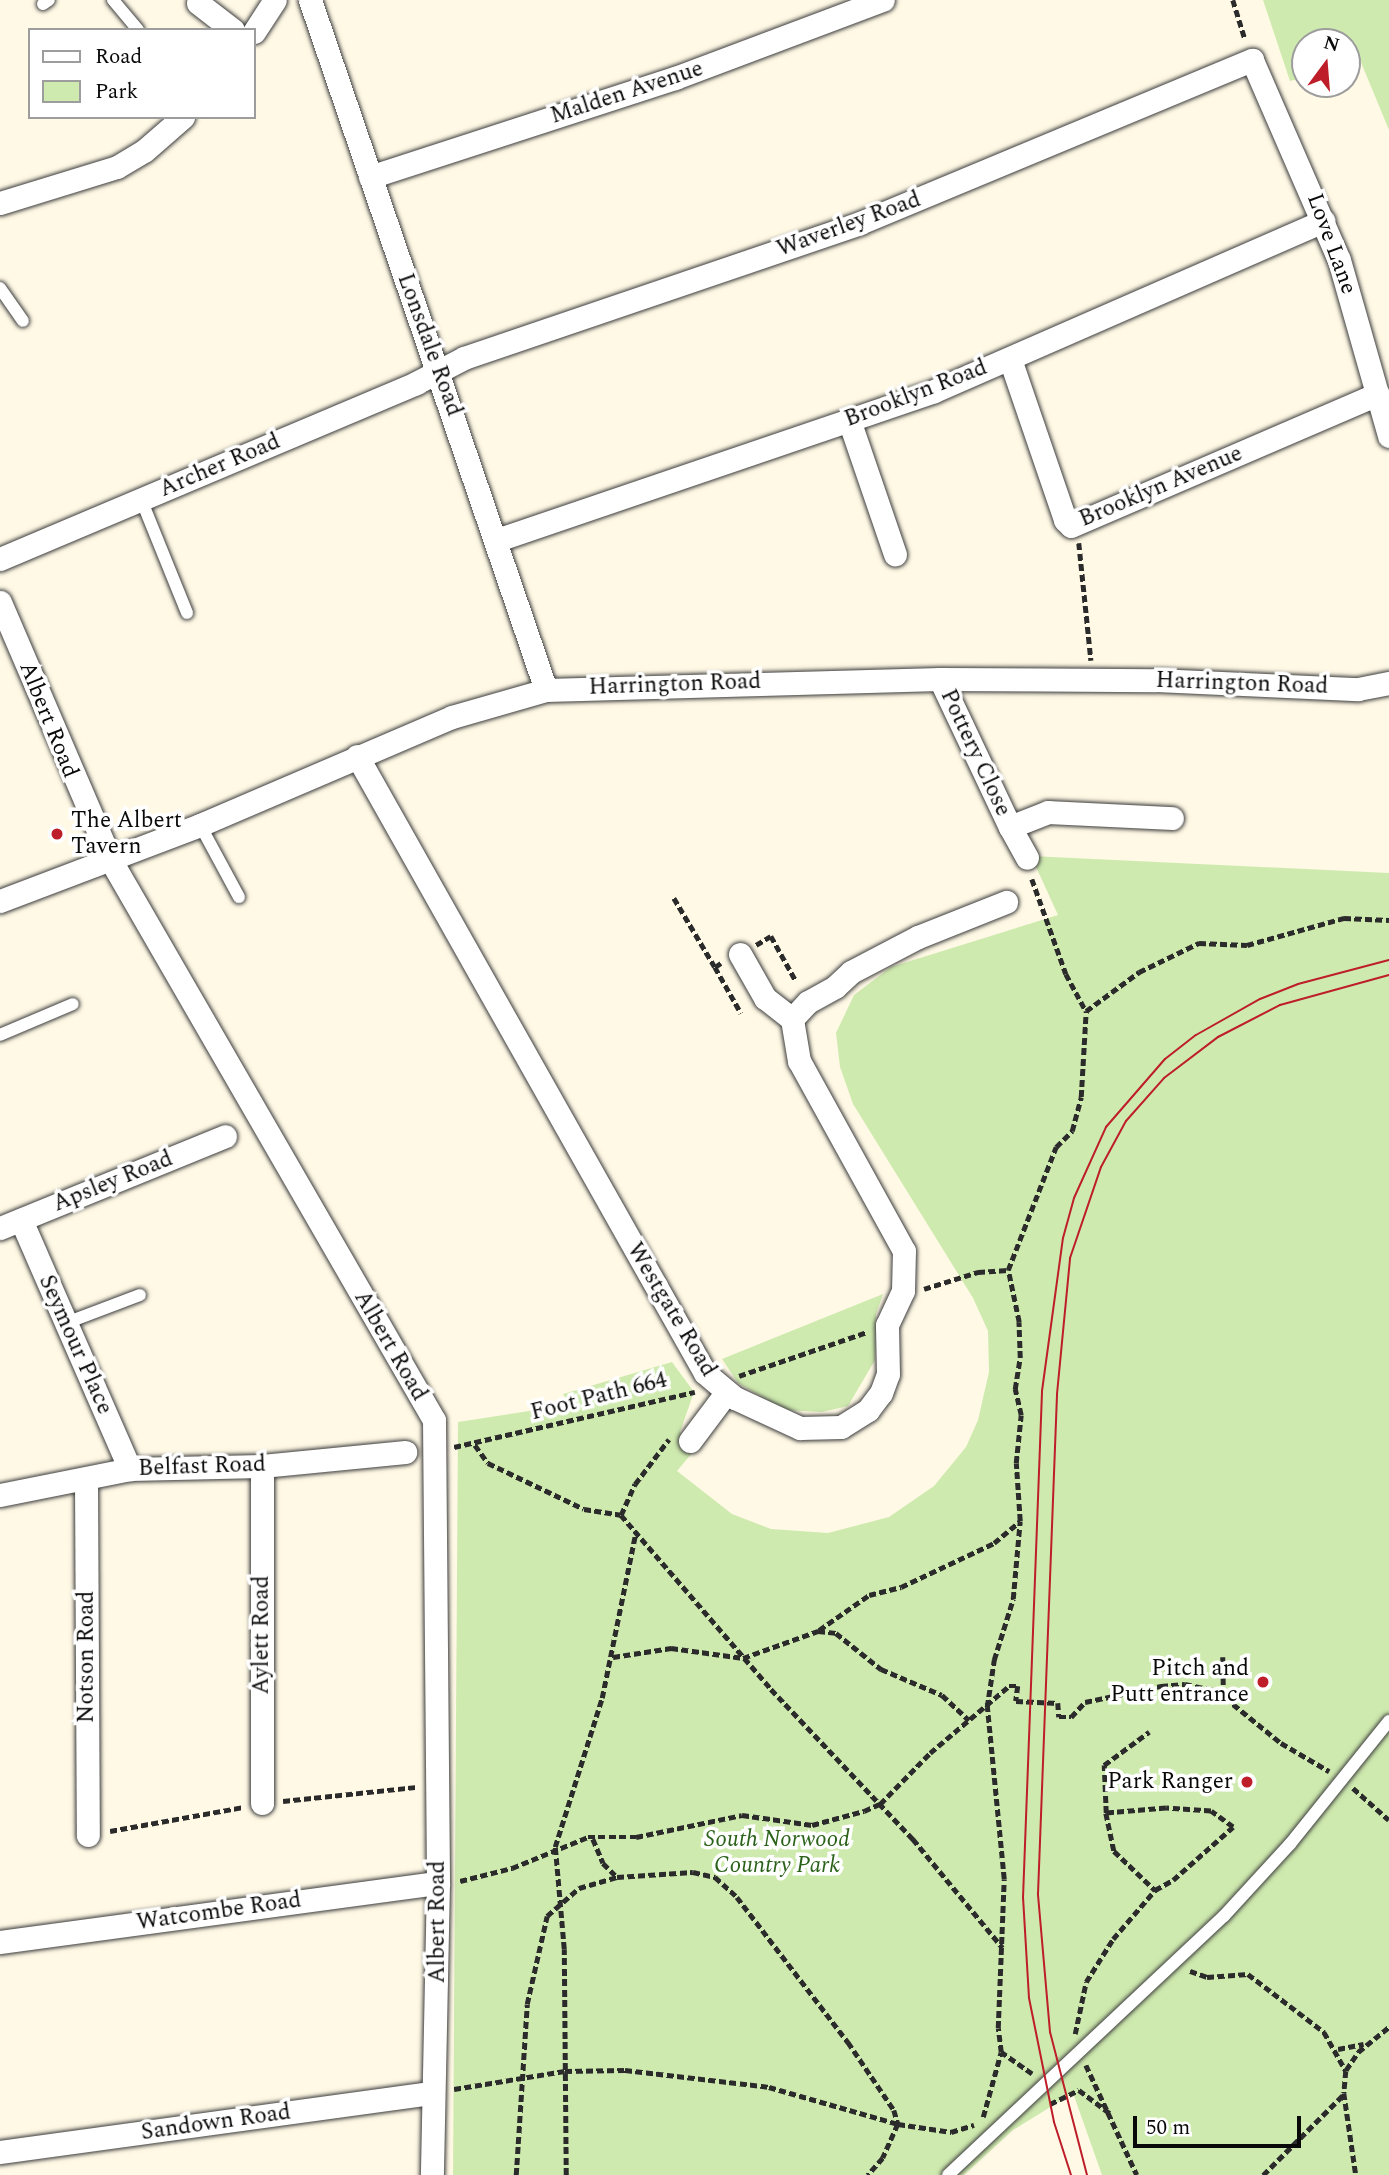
<!DOCTYPE html>
<html>
<head>
<meta charset="utf-8">
<style>
  body { margin:0 }
  #map { position:relative; width:1389px; height:2175px; overflow:hidden; background:#fff9e6; font-family:Spectral,serif }
  div>[style] { position:absolute }
  [style*='--x'] { left:calc(var(--x)*1px); top:calc(var(--y)*1px); width:calc(var(--w)*1px); rotate:calc(var(--a)*1deg) }
  .green>* { inset:0; background:#cfeaaf }
  .path>* { height:4.5px; margin-top:-2.25px; transform-origin:0; background:repeating-linear-gradient(90deg,#2b2b2b 0 7px,transparent 0 10.5px) }
  .roads { filter:drop-shadow(0 0 2px #3c3c3c) drop-shadow(0 0 2px #3c3c3c) }
  .lane>* { height:12px; margin:-6px; padding:0 6px; transform-origin:6px; border-radius:6px; background:#fff }
  .street>* { height:23px; margin:-11.5px; padding:0 11.5px; transform-origin:11.5px; border-radius:11.5px; background:#fff }
  .tram>* { height:2px; margin:-1px; padding:0 1px; transform-origin:1px; border-radius:1px; background:#bd1e29 }
  .dots>* { width:19px; height:19px; translate:-50% -50%; box-sizing:border-box; border:4px solid #fff; border-radius:50% }
  span { translate:-50% -50%; white-space:nowrap; text-align:center; line-height:1.15; -webkit-text-stroke:7px #fff; paint-order:stroke }
  .street-label { font-size:23px; color:#090909 }
  .poi-label { font-size:23px; color:#090909 }
  .left { translate:0 -50%; text-align:left }
  .right { translate:-100% -50%; text-align:right }
  .park-label { font-size:23px; color:#2a6219; font-style:italic }
  .legend { position:absolute; left:28px; top:28px; width:228px; height:91px; box-sizing:border-box; background:#fff; border:2px solid #9d9d9d; margin:0; padding:9px 12px; list-style:none; font-size:21px; color:#090909 }
  .legend li { display:flex; align-items:center; gap:14px; height:35px }
  .legend b { width:35px; border:2px solid #9d9d9d }
  .north { position:absolute; left:1291px; top:28px; width:70px; height:70px; box-sizing:border-box; background:#fff; border:2px solid #9d9d9d; border-radius:50%; rotate:16deg; font-size:19px; font-weight:700; line-height:28px; text-align:center; color:#090909 }
  .north::after { content:''; display:block; margin:auto; width:24px; height:32px; background:#bd1e29; clip-path:polygon(50% 0,100% 100%,50% 72%,0 100%) }
  .scale { position:absolute; left:1133px; top:2116px; width:168px; height:32px; box-sizing:border-box; border:4px solid #090909; border-top:0; padding-left:9px; font-size:21px; line-height:24px; white-space:nowrap; color:#090909; -webkit-text-stroke:5px #fff; paint-order:stroke }
</style>
</head>
<body>
<div id="map">
  <div class="green">
    <div style="clip-path:polygon(1263px 0,1389px 0,1389px 130px,1360px 60px,1347px 64px,1347px 42px,1305px 42px,1305px 77px,1290px 81px)"></div>
    <div style="clip-path:polygon(1031px 856px,1389px 873px,1389px 2175px,1102px 2175px,1073px 2093px,1013px 2130px,964px 2175px,453px 2175px,458px 1422px,555px 1407px,566px 1399px,563px 1394px,672px 1362px,694px 1392px,680px 1432px,697px 1447px,677px 1471px,732px 1514px,771px 1529px,828px 1533px,889px 1517px,934px 1486px,966px 1447px,978px 1420px,989px 1372px,988px 1331px,973px 1298px,853px 1104px,840px 1067px,836px 1033px,854px 995px,891px 967px,1058px 915px)"></div>
    <div style="clip-path:polygon(883px 1294px,876px 1314px,875px 1360px,848px 1406px,822px 1412px,785px 1410px,738px 1383px,722px 1359px)"></div>
  </div>
  <div class="path">
    <div style="--x:1233;--y:0;--w:41;--a:72.9"></div>
    <div style="--x:1079;--y:543;--w:118;--a:84.1"></div>
    <div style="--x:1032;--y:879;--w:101;--a:70.3"></div>
    <div style="--x:1066;--y:974;--w:42;--a:61.6"></div>
    <div style="--x:674;--y:898;--w:80;--a:59.3"></div>
    <div style="--x:715;--y:967;--w:7;--a:-34"></div>
    <div style="--x:756;--y:945;--w:17;--a:-31"></div>
    <div style="--x:771;--y:936;--w:51;--a:60.9"></div>
    <div style="--x:715;--y:967;--w:53;--a:60.5"></div>
    <div style="--x:924;--y:1289;--w:57;--a:-17.5"></div>
    <div style="--x:978;--y:1272;--w:30;--a:-4"></div>
    <div style="--x:739;--y:1376;--w:135;--a:-19"></div>
    <div style="--x:475;--y:1445;--w:22;--a:54"></div>
    <div style="--x:488;--y:1463;--w:106;--a:25.6"></div>
    <div style="--x:584;--y:1509;--w:37;--a:9"></div>
    <div style="--x:621;--y:1515;--w:230;--a:49.2"></div>
    <div style="--x:771;--y:1689;--w:207;--a:46.6"></div>
    <div style="--x:913;--y:1839;--w:141;--a:50.5"></div>
    <div style="--x:454;--y:1447;--w:247;--a:-12.9"></div>
    <div style="--x:621;--y:1515;--w:34;--a:-66"></div>
    <div style="--x:635;--y:1484;--w:56;--a:-52.9"></div>
    <div style="--x:819;--y:1630;--w:61;--a:-35"></div>
    <div style="--x:869;--y:1595;--w:33;--a:-14"></div>
    <div style="--x:901;--y:1587;--w:103;--a:-25.3"></div>
    <div style="--x:994;--y:1543;--w:34;--a:-40"></div>
    <div style="--x:613;--y:1657;--w:59;--a:-8.8"></div>
    <div style="--x:671;--y:1648;--w:73;--a:7.9"></div>
    <div style="--x:743;--y:1658;--w:80;--a:-19.8"></div>
    <div style="--x:818;--y:1631;--w:18;--a:6"></div>
    <div style="--x:836;--y:1633;--w:58;--a:38.7"></div>
    <div style="--x:881;--y:1669;--w:66;--a:23.1"></div>
    <div style="--x:942;--y:1695;--w:37;--a:43"></div>
    <div style="--x:1223;--y:1657;--w:39;--a:89"></div>
    <div style="--x:1353;--y:1788;--w:48;--a:41.6"></div>
    <div style="--x:283;--y:1801;--w:135;--a:-6"></div>
    <div style="--x:1106;--y:1813;--w:48;--a:-92.4"></div>
    <div style="--x:1104;--y:1765;--w:56;--a:-36.3"></div>
    <div style="--x:110;--y:1831;--w:135;--a:-10.2"></div>
    <div style="--x:593;--y:1839;--w:26;--a:67"></div>
    <div style="--x:603;--y:1863;--w:20;--a:45"></div>
    <div style="--x:617;--y:1877;--w:76;--a:-3.8"></div>
    <div style="--x:693;--y:1872;--w:23;--a:13"></div>
    <div style="--x:715;--y:1877;--w:30;--a:42"></div>
    <div style="--x:737;--y:1897;--w:183;--a:52.6"></div>
    <div style="--x:848;--y:2042;--w:82;--a:55.9"></div>
    <div style="--x:894;--y:2110;--w:15;--a:74"></div>
    <div style="--x:898;--y:2124;--w:37;--a:114"></div>
    <div style="--x:883;--y:2158;--w:23;--a:131"></div>
    <div style="--x:460;--y:1881;--w:54;--a:-14"></div>
    <div style="--x:512;--y:1868;--w:82;--a:-22.2"></div>
    <div style="--x:588;--y:1837;--w:48;--a:0"></div>
    <div style="--x:636;--y:1837;--w:108;--a:-11.7"></div>
    <div style="--x:742;--y:1815;--w:71;--a:8.1"></div>
    <div style="--x:812;--y:1825;--w:54;--a:-15.1"></div>
    <div style="--x:864;--y:1811;--w:17;--a:-24"></div>
    <div style="--x:880;--y:1804;--w:71;--a:-45.6"></div>
    <div style="--x:930;--y:1753;--w:104;--a:-40.3"></div>
    <div style="--x:1009;--y:1686;--w:9;--a:0"></div>
    <div style="--x:1018;--y:1686;--w:15;--a:98"></div>
    <div style="--x:1016;--y:1701;--w:42;--a:2.7"></div>
    <div style="--x:1058;--y:1703;--w:14;--a:86"></div>
    <div style="--x:1059;--y:1717;--w:12;--a:0"></div>
    <div style="--x:1071;--y:1717;--w:21;--a:-47"></div>
    <div style="--x:1085;--y:1702;--w:78;--a:-11.9"></div>
    <div style="--x:1161;--y:1686;--w:24;--a:-5"></div>
    <div style="--x:1185;--y:1684;--w:33;--a:12"></div>
    <div style="--x:1217;--y:1691;--w:82;--a:39.1"></div>
    <div style="--x:1281;--y:1743;--w:56;--a:30.3"></div>
    <div style="--x:1190;--y:1971;--w:18;--a:19"></div>
    <div style="--x:1207;--y:1977;--w:41;--a:-4.2"></div>
    <div style="--x:1248;--y:1974;--w:96;--a:37.3"></div>
    <div style="--x:1324;--y:2032;--w:45;--a:60.6"></div>
    <div style="--x:1346;--y:2071;--w:22;--a:95"></div>
    <div style="--x:1344;--y:2093;--w:83;--a:81.7"></div>
    <div style="--x:1075;--y:2034;--w:53;--a:-78.1"></div>
    <div style="--x:1086;--y:1982;--w:51;--a:-57.9"></div>
    <div style="--x:1113;--y:1939;--w:65;--a:-49.4"></div>
    <div style="--x:1155;--y:1890;--w:21;--a:-29"></div>
    <div style="--x:1173;--y:1880;--w:80;--a:-41.5"></div>
    <div style="--x:1233;--y:1827;--w:27;--a:-144"></div>
    <div style="--x:1211;--y:1811;--w:45;--a:-176.2"></div>
    <div style="--x:1166;--y:1808;--w:60;--a:175.2"></div>
    <div style="--x:1106;--y:1813;--w:39;--a:78"></div>
    <div style="--x:1114;--y:1851;--w:57;--a:43.6"></div>
    <div style="--x:1338;--y:2049;--w:26;--a:-11"></div>
    <div style="--x:1086;--y:2065;--w:121;--a:65.1"></div>
    <div style="--x:1346;--y:2070;--w:22;--a:-56"></div>
    <div style="--x:1358;--y:2052;--w:40;--a:-39"></div>
    <div style="--x:1032;--y:2074;--w:38;--a:-145"></div>
    <div style="--x:1001;--y:2052;--w:24;--a:-97"></div>
    <div style="--x:998;--y:2028;--w:149;--a:-87.7"></div>
    <div style="--x:1004;--y:1879;--w:173;--a:-95.6"></div>
    <div style="--x:987;--y:1707;--w:48;--a:-81.5"></div>
    <div style="--x:994;--y:1660;--w:64;--a:-72.7"></div>
    <div style="--x:1013;--y:1599;--w:78;--a:-84.9"></div>
    <div style="--x:1020;--y:1521;--w:58;--a:-93.9"></div>
    <div style="--x:1016;--y:1463;--w:48;--a:-84.1"></div>
    <div style="--x:1021;--y:1415;--w:27;--a:-103"></div>
    <div style="--x:1015;--y:1389;--w:31;--a:-81"></div>
    <div style="--x:1020;--y:1358;--w:36;--a:-92"></div>
    <div style="--x:1019;--y:1322;--w:53;--a:-101.9"></div>
    <div style="--x:1008;--y:1270;--w:132;--a:-68.7"></div>
    <div style="--x:1056;--y:1147;--w:23;--a:-45"></div>
    <div style="--x:1072;--y:1131;--w:35;--a:-75"></div>
    <div style="--x:1081;--y:1097;--w:86;--a:-86.7"></div>
    <div style="--x:1086;--y:1011;--w:66;--a:-36.3"></div>
    <div style="--x:1139;--y:972;--w:67;--a:-25.8"></div>
    <div style="--x:1199;--y:943;--w:48;--a:2.4"></div>
    <div style="--x:1247;--y:945;--w:101;--a:-15.6"></div>
    <div style="--x:1344;--y:918;--w:45;--a:2.5"></div>
    <div style="--x:454;--y:2089;--w:112;--a:-9.2"></div>
    <div style="--x:565;--y:2071;--w:60;--a:-1"></div>
    <div style="--x:625;--y:2070;--w:145;--a:6.7"></div>
    <div style="--x:769;--y:2087;--w:134;--a:16"></div>
    <div style="--x:898;--y:2124;--w:54;--a:8.6"></div>
    <div style="--x:951;--y:2132;--w:24;--a:-17"></div>
    <div style="--x:1050;--y:2104;--w:32;--a:-26"></div>
    <div style="--x:1079;--y:2090;--w:40;--a:37"></div>
    <div style="--x:983;--y:2117;--w:67;--a:-74.5"></div>
    <div style="--x:516;--y:2175;--w:171;--a:-86.3"></div>
    <div style="--x:527;--y:2004;--w:90;--a:-77.2"></div>
    <div style="--x:547;--y:1916;--w:43;--a:-41.2"></div>
    <div style="--x:579;--y:1888;--w:40;--a:-16"></div>
    <div style="--x:566;--y:2175;--w:226;--a:-90.5"></div>
    <div style="--x:564;--y:1949;--w:102;--a:-95"></div>
    <div style="--x:555;--y:1847;--w:156;--a:-72.5"></div>
    <div style="--x:602;--y:1698;--w:170;--a:-78.5"></div>
    <div style="--x:1263;--y:2175;--w:115;--a:-45"></div>
  </div>
  <div class="roads">
    <div class="lane">
      <div style="--x:113;--y:0;--w:39;--a:50"></div>
      <div style="--x:43;--y:4;--w:7;--a:-34"></div>
      <div style="--x:0;--y:288;--w:40;--a:55.1"></div>
      <div style="--x:141;--y:499;--w:123;--a:68"></div>
      <div style="--x:200;--y:825;--w:82;--a:61.6"></div>
      <div style="--x:0;--y:1035;--w:79;--a:-23"></div>
      <div style="--x:66;--y:1323;--w:79;--a:-20.7"></div>
      <div style="--x:948;--y:2175;--w:378;--a:-43.2"></div>
      <div style="--x:1224;--y:1916;--w:98;--a:-47.5"></div>
      <div style="--x:1290;--y:1844;--w:158;--a:-51.2"></div>
    </div>
    <div class="street">
      <div style="--x:310;--y:0;--w:729;--a:71.12"></div>
      <div style="--x:198;--y:3;--w:44;--a:37.6"></div>
      <div style="--x:254;--y:32;--w:38;--a:-57"></div>
      <div style="--x:370;--y:177;--w:321;--a:-18"></div>
      <div style="--x:675;--y:78;--w:222;--a:-20.6"></div>
      <div style="--x:0;--y:203;--w:122;--a:-17.1"></div>
      <div style="--x:117;--y:167;--w:31;--a:-31"></div>
      <div style="--x:144;--y:151;--w:52;--a:-41.1"></div>
      <div style="--x:1010;--y:359;--w:170;--a:71.1"></div>
      <div style="--x:1065;--y:520;--w:8;--a:45"></div>
      <div style="--x:1071;--y:526;--w:334;--a:-23.3"></div>
      <div style="--x:849;--y:420;--w:142;--a:71.1"></div>
      <div style="--x:497;--y:540;--w:462;--a:-18.8"></div>
      <div style="--x:934;--y:391;--w:425;--a:-23.6"></div>
      <div style="--x:0;--y:559;--w:452;--a:-22.9"></div>
      <div style="--x:416;--y:383;--w:54;--a:-27.5"></div>
      <div style="--x:464;--y:358;--w:418;--a:-18.8"></div>
      <div style="--x:860;--y:223;--w:425;--a:-22.6"></div>
      <div style="--x:1252;--y:60;--w:218;--a:66.5"></div>
      <div style="--x:1339;--y:260;--w:183;--a:74.1"></div>
      <div style="--x:0;--y:602;--w:280;--a:66.8"></div>
      <div style="--x:110;--y:859;--w:648;--a:59.99"></div>
      <div style="--x:434;--y:1420;--w:463;--a:89.5"></div>
      <div style="--x:438;--y:1883;--w:292;--a:91.2"></div>
      <div style="--x:940;--y:679;--w:164;--a:64.7"></div>
      <div style="--x:1010;--y:827;--w:41;--a:-21.5"></div>
      <div style="--x:1048;--y:812;--w:124;--a:2.8"></div>
      <div style="--x:357;--y:756;--w:708;--a:60.58"></div>
      <div style="--x:705;--y:1373;--w:39;--a:40"></div>
      <div style="--x:735;--y:1398;--w:72;--a:24.8"></div>
      <div style="--x:800;--y:1428;--w:41;--a:-1.4"></div>
      <div style="--x:841;--y:1427;--w:32;--a:-32"></div>
      <div style="--x:868;--y:1410;--w:21;--a:-53"></div>
      <div style="--x:881;--y:1393;--w:20;--a:-70"></div>
      <div style="--x:888;--y:1374;--w:49;--a:-91.2"></div>
      <div style="--x:887;--y:1325;--w:38;--a:-65"></div>
      <div style="--x:903;--y:1291;--w:40;--a:-88.6"></div>
      <div style="--x:904;--y:1251;--w:217;--a:-118.9"></div>
      <div style="--x:799;--y:1061;--w:43;--a:-99.5"></div>
      <div style="--x:792;--y:1019;--w:23;--a:-47"></div>
      <div style="--x:808;--y:1002;--w:31;--a:-29"></div>
      <div style="--x:835;--y:987;--w:22;--a:-43"></div>
      <div style="--x:851;--y:972;--w:76;--a:-27.6"></div>
      <div style="--x:918;--y:937;--w:95;--a:-21.7"></div>
      <div style="--x:1010;--y:827;--w:35;--a:61"></div>
      <div style="--x:0;--y:901;--w:214;--a:-20.8"></div>
      <div style="--x:200;--y:825;--w:274;--a:-23.2"></div>
      <div style="--x:452;--y:717;--w:98;--a:-16"></div>
      <div style="--x:546;--y:690;--w:394;--a:-1.6"></div>
      <div style="--x:940;--y:679;--w:216;--a:0.3"></div>
      <div style="--x:1156;--y:680;--w:202;--a:2.6"></div>
      <div style="--x:1358;--y:689;--w:32;--a:-11"></div>
      <div style="--x:740;--y:954;--w:51;--a:60.4"></div>
      <div style="--x:765;--y:998;--w:34;--a:38"></div>
      <div style="--x:21;--y:1220;--w:272;--a:66.4"></div>
      <div style="--x:0;--y:1228;--w:243;--a:-22.2"></div>
      <div style="--x:690;--y:1441;--w:60;--a:-53.1"></div>
      <div style="--x:86;--y:1480;--w:355;--a:89.7"></div>
      <div style="--x:0;--y:1495;--w:133;--a:-11.3"></div>
      <div style="--x:130;--y:1469;--w:132;--a:-1.3"></div>
      <div style="--x:262;--y:1466;--w:144;--a:-5.6"></div>
      <div style="--x:262;--y:1803;--w:337;--a:-90"></div>
      <div style="--x:0;--y:1942;--w:442;--a:-7.7"></div>
      <div style="--x:0;--y:2152;--w:436;--a:-7.8"></div>
    </div>
  </div>
  <div class="tram">
    <div style="--x:1071;--y:2175;--w:56;--a:-107.8"></div>
    <div style="--x:1054;--y:2122;--w:126;--a:-101.4"></div>
    <div style="--x:1029;--y:1998;--w:100;--a:-93.4"></div>
    <div style="--x:1023;--y:1898;--w:507;--a:-87.85"></div>
    <div style="--x:1042;--y:1391;--w:154;--a:-82.2"></div>
    <div style="--x:1063;--y:1238;--w:41;--a:-74.6"></div>
    <div style="--x:1074;--y:1198;--w:78;--a:-65.7"></div>
    <div style="--x:1106;--y:1127;--w:90;--a:-49.1"></div>
    <div style="--x:1165;--y:1059;--w:39;--a:-38"></div>
    <div style="--x:1196;--y:1035;--w:73;--a:-29.4"></div>
    <div style="--x:1260;--y:999;--w:41;--a:-21.5"></div>
    <div style="--x:1298;--y:984;--w:94;--a:-14.8"></div>
    <div style="--x:1087;--y:2175;--w:148;--a:-104.5"></div>
    <div style="--x:1050;--y:2032;--w:139;--a:-95"></div>
    <div style="--x:1038;--y:1894;--w:500;--a:-87.82"></div>
    <div style="--x:1057;--y:1394;--w:137;--a:-84.5"></div>
    <div style="--x:1070;--y:1258;--w:96;--a:-71.2"></div>
    <div style="--x:1101;--y:1167;--w:52;--a:-61.5"></div>
    <div style="--x:1126;--y:1121;--w:57;--a:-48.5"></div>
    <div style="--x:1164;--y:1078;--w:68;--a:-37.2"></div>
    <div style="--x:1218;--y:1037;--w:70;--a:-27.3"></div>
    <div style="--x:1280;--y:1005;--w:113;--a:-15.4"></div>
  </div>
  <div class="dots">
    <div style="left:57px;top:834px;background:#bd1e29"></div>
    <div style="left:1263px;top:1682px;background:#bd1e29"></div>
    <div style="left:1247px;top:1782px;background:#bd1e29"></div>
  </div>
  <div class="street-label">
    <span style="left:627px;top:93px;rotate:-18deg">Malden Avenue</span>
    <span style="left:849px;top:225px;rotate:-20deg">Waverley Road</span>
    <span style="left:1331px;top:244px;rotate:70deg">Love Lane</span>
    <span style="left:429px;top:345px;rotate:70deg">Lonsdale Road</span>
    <span style="left:916px;top:394px;rotate:-21deg">Brooklyn Road</span>
    <span style="left:220px;top:466px;rotate:-23deg">Archer Road</span>
    <span style="left:1161px;top:487px;rotate:-23deg">Brooklyn Avenue</span>
    <span style="left:1242px;top:684px;rotate:2deg">Harrington Road</span>
    <span style="left:675px;top:685px;rotate:-2deg">Harrington Road</span>
    <span style="left:48px;top:720px;rotate:68deg">Albert Road</span>
    <span style="left:975px;top:753px;rotate:65deg">Pottery Close</span>
    <span style="left:113px;top:1182px;rotate:-22deg">Apsley Road</span>
    <span style="left:671px;top:1310px;rotate:59deg">Westgate Road</span>
    <span style="left:75px;top:1345px;rotate:66deg">Seymour Place</span>
    <span style="left:390px;top:1346px;rotate:60deg">Albert Road</span>
    <span style="left:599px;top:1397px;rotate:-14deg">Foot Path 664</span>
    <span style="left:202px;top:1467px;rotate:-2deg">Belfast Road</span>
    <span style="left:262px;top:1635px;rotate:-90deg">Aylett Road</span>
    <span style="left:87px;top:1657px;rotate:-90deg">Notson Road</span>
    <span style="left:219px;top:1912px;rotate:-8deg">Watcombe Road</span>
    <span style="left:438px;top:1922px;rotate:-90deg">Albert Road</span>
    <span style="left:216px;top:2123px;rotate:-8deg">Sandown Road</span>
  </div>
  <div class="poi-label">
    <span class="left" style="left:71px;top:834px">The Albert<br>Tavern</span>
    <span class="right" style="left:1249px;top:1682px">Pitch and<br>Putt entrance</span>
    <span class="right" style="left:1233px;top:1782px">Park Ranger</span>
  </div>
  <div class="park-label">
    <span style="left:777px;top:1853px">South Norwood<br>Country Park</span>
  </div>
  <ul class="legend">
  <li><b style="height:9px;background:#fff"></b>Road</li>
  <li><b style="height:19px;background:#cfeaaf"></b>Park</li>
  </ul>
  <div class="north">N</div>
  <div class="scale">50 m</div>
</div>
</body>
</html>
